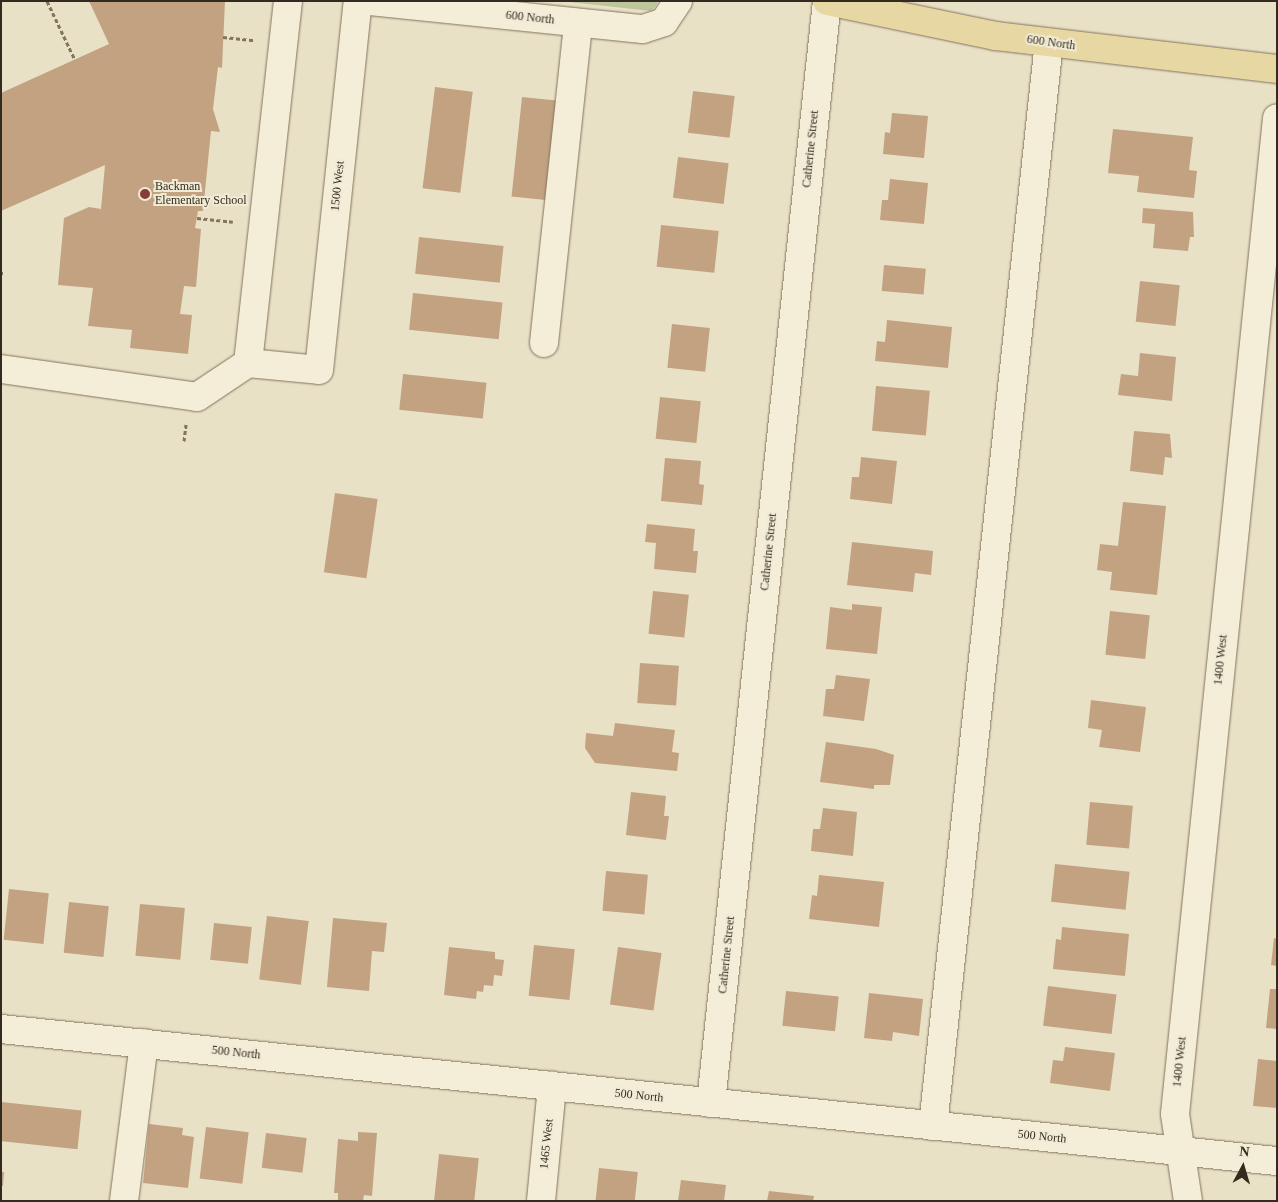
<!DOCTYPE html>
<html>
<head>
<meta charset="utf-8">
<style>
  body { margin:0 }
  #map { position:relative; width:1278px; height:1202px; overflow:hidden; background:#e9e1c6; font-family:Georgia,serif }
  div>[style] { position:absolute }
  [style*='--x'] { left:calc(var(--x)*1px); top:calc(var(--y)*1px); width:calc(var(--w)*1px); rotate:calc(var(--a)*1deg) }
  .green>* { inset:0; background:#bdc59c }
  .building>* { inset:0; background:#c2a281; transform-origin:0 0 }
  .path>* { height:3px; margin-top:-1.5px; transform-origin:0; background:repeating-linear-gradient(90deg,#82745e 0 4px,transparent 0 6.5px) }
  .roads { filter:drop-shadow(0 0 1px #82745e) drop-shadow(0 0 1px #82745e) }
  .minor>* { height:28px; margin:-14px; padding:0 14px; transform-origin:14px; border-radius:14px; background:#f4eed9 }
  .major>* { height:28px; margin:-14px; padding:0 14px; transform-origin:14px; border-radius:14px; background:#e7d8a3 }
  .dots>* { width:14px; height:14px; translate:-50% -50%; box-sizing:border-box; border:2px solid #f1ebd5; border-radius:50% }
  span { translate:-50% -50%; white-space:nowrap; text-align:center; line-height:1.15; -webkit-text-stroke:4px #f1ebd5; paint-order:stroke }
  .street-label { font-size:12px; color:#342b20 }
  .poi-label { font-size:12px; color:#342b20 }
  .left { translate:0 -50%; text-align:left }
  .frame { position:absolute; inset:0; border:2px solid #342b20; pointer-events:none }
  .north { position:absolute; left:1218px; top:1142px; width:50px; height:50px; -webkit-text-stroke:4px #f1ebd5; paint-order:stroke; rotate:6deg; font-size:14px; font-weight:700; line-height:20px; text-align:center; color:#342b20 }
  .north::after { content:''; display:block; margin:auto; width:18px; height:22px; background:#342b20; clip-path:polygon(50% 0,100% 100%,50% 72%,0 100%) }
</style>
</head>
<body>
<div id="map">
  <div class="green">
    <div style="clip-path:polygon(560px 1px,657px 1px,657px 4px,651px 11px)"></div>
  </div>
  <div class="building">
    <div style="clip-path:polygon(89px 1px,225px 1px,222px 68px,218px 67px,213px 109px,220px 132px,211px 131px,203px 211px,198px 211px,195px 228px,201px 229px,196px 287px,184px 286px,180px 314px,192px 315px,188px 354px,130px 348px,132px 330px,88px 326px,93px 288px,58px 285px,64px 218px,89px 207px,101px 209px,105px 165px,1px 211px,1px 93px,109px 44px)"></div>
    <div style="left:435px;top:87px;width:38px;height:102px;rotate:7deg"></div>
    <div style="left:693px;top:91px;width:42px;height:42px;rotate:7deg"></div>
    <div style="left:522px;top:97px;width:37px;height:100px;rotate:6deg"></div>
    <div style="clip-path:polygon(892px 113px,928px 116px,924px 158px,883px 154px,885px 132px,890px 133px)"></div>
    <div style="clip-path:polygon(1113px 129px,1193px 137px,1189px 170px,1197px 171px,1194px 198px,1137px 192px,1139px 176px,1108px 173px)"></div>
    <div style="left:678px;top:157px;width:51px;height:41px;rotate:7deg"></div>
    <div style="clip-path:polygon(890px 179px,928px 183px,924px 224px,880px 220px,882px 200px,888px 200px)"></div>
    <div style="clip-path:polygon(1143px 208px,1193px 212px,1194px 237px,1190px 237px,1188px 251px,1153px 248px,1155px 224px,1142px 223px)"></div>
    <div style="left:661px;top:225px;width:58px;height:42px;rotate:6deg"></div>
    <div style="left:419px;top:237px;width:85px;height:37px;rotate:6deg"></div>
    <div style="left:884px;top:265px;width:42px;height:26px;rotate:5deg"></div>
    <div style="left:1140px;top:281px;width:40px;height:41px;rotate:6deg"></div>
    <div style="left:413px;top:293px;width:90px;height:37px;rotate:6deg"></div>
    <div style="clip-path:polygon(887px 320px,952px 327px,948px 368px,875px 361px,877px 341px,885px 342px)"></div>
    <div style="left:672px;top:324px;width:38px;height:44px;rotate:6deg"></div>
    <div style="clip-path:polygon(1140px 353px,1176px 357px,1172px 401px,1118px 395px,1121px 374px,1138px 376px)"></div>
    <div style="left:403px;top:374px;width:84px;height:36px;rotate:6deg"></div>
    <div style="left:876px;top:386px;width:54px;height:45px;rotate:5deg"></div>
    <div style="left:660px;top:397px;width:41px;height:42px;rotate:6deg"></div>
    <div style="clip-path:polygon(1134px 431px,1170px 434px,1172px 458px,1165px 457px,1163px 475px,1130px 471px)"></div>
    <div style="clip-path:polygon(861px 457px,897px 461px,892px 504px,850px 499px,852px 477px,859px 477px)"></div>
    <div style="clip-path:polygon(665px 458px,701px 461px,699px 484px,704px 485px,702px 505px,661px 501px)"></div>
    <div style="left:335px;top:493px;width:43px;height:80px;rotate:8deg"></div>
    <div style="clip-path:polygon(1123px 502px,1166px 506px,1157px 595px,1110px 590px,1112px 572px,1097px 570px,1100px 544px,1118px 546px)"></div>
    <div style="clip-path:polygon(647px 524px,695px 529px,693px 551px,698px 551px,696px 573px,654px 569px,656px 543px,645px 542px)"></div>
    <div style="clip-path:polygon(852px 542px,933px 551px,931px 575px,915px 573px,913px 592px,847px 585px)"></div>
    <div style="left:653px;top:591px;width:36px;height:43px;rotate:6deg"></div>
    <div style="clip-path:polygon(852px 604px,882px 607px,877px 654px,826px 649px,830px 607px,852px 610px)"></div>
    <div style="left:1110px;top:611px;width:40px;height:44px;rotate:6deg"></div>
    <div style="left:640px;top:663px;width:39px;height:40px;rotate:4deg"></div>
    <div style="clip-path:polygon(836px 675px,870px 679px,864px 721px,823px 716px,826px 689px,834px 689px)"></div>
    <div style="clip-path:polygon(1091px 700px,1146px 707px,1140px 752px,1099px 747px,1102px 730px,1088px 728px)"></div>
    <div style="clip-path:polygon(615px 723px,675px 730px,672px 752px,679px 753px,677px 771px,595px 763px,585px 748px,586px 733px,613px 736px)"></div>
    <div style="clip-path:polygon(826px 742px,876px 749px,894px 755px,890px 785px,874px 785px,874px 789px,820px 782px)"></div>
    <div style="clip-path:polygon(631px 792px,666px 796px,664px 816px,669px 816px,666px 840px,626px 835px)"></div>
    <div style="left:1090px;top:802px;width:43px;height:43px;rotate:5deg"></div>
    <div style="clip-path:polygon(823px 808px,857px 812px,853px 856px,811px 851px,813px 829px,820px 829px)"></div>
    <div style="left:1055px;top:864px;width:75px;height:38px;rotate:6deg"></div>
    <div style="left:606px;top:871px;width:42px;height:40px;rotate:5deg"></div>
    <div style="clip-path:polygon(819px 875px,884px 882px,879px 927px,809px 919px,812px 895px,817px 896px)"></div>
    <div style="left:9px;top:889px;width:40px;height:51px;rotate:6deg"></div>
    <div style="left:69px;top:902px;width:40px;height:51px;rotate:6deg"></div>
    <div style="left:140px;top:904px;width:45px;height:52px;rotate:5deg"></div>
    <div style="left:267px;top:916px;width:42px;height:64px;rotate:7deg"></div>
    <div style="clip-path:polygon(333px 918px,387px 923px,384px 952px,372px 951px,369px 991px,327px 987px)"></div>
    <div style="left:214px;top:923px;width:38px;height:37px;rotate:6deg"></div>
    <div style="clip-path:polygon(1062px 927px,1129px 934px,1125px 976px,1053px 969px,1056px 939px,1061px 940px)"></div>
    <div style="clip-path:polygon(1274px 938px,1277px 939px,1277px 966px,1271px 965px)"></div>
    <div style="left:534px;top:945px;width:41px;height:51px;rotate:6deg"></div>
    <div style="clip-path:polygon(449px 947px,495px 952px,495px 959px,504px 960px,502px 976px,494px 975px,493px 986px,484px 985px,483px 992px,477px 991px,476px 999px,444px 995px)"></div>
    <div style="left:618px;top:947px;width:44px;height:58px;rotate:8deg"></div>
    <div style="left:1048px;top:986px;width:69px;height:40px;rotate:7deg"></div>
    <div style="clip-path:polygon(1270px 989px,1277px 989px,1277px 1029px,1266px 1028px)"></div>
    <div style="left:786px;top:991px;width:53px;height:35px;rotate:6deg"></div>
    <div style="clip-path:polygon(869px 993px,923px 999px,919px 1036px,893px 1032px,892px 1041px,864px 1038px)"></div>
    <div style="clip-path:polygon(1065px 1047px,1115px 1053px,1110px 1091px,1050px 1083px,1053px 1060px,1063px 1061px)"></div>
    <div style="clip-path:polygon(1258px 1059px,1277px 1061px,1277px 1108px,1253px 1106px)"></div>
    <div style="left:1px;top:1102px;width:81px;height:39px;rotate:6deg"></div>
    <div style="clip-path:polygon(149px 1124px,183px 1128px,182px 1135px,194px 1137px,188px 1188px,143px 1183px)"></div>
    <div style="left:206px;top:1127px;width:43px;height:52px;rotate:7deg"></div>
    <div style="clip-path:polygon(358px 1132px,377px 1133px,372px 1196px,364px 1195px,363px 1201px,338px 1201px,338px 1193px,334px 1193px,338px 1139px,358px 1141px)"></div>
    <div style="left:266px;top:1133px;width:41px;height:35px;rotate:7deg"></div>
    <div style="left:439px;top:1154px;width:40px;height:47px;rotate:6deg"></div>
    <div style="left:599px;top:1168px;width:39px;height:33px;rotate:6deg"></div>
    <div style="clip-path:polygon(1px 1172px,4px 1172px,3px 1186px,1px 1186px)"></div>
    <div style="clip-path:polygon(681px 1180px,726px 1185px,724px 1201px,678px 1201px)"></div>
    <div style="clip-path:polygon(769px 1191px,814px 1196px,813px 1201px,767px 1201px)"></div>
  </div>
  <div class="path">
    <div style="--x:47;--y:1;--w:65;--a:64.6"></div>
    <div style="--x:223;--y:37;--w:31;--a:6"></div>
    <div style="--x:197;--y:218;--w:36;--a:6"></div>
    <div style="--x:1;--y:273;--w:2;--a:0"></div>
    <div style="--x:184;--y:441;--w:17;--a:-83"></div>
  </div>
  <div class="roads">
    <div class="minor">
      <div style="--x:370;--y:1;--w:274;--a:5.9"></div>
      <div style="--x:643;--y:29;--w:22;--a:-18"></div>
      <div style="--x:664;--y:22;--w:25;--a:-56"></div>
      <div style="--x:544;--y:343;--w:322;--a:-83.9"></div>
      <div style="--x:248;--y:363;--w:71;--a:5.6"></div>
      <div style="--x:319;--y:370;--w:371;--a:-84"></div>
      <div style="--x:1;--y:369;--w:198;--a:8.1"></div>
      <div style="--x:197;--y:397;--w:61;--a:-33.7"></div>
      <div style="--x:248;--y:363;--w:364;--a:-83.7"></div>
      <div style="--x:1;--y:1029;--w:1283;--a:5.91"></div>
      <div style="--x:711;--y:1103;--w:1108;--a:-83.99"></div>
      <div style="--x:933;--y:1126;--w:1089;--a:-83.89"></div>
      <div style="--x:124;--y:1201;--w:159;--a:-82.8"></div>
      <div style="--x:541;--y:1201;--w:116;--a:-84.5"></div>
      <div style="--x:1188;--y:1201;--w:88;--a:-98.5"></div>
      <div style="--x:1175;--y:1114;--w:1001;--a:-84.15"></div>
    </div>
    <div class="major">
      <div style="--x:827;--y:1;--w:173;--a:11.7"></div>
      <div style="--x:996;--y:36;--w:283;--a:6.7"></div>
    </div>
  </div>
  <div class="dots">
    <div style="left:145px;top:194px;background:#893c35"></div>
  </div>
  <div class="street-label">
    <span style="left:530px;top:18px;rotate:6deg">600 North</span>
    <span style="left:1051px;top:43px;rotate:8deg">600 North</span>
    <span style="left:811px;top:149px;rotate:-84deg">Catherine Street</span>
    <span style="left:338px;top:186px;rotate:-84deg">1500 West</span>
    <span style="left:769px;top:552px;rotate:-84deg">Catherine Street</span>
    <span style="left:1221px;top:660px;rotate:-84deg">1400 West</span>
    <span style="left:727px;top:955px;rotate:-84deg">Catherine Street</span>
    <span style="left:236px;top:1053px;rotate:6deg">500 North</span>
    <span style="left:1180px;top:1062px;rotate:-84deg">1400 West</span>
    <span style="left:639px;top:1096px;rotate:6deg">500 North</span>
    <span style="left:1042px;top:1137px;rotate:6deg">500 North</span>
    <span style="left:547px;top:1144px;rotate:-84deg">1465 West</span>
  </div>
  <div class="poi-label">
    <span class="left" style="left:155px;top:194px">Backman<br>Elementary School</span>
  </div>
  <div class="frame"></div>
  <div class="north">N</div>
</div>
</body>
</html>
